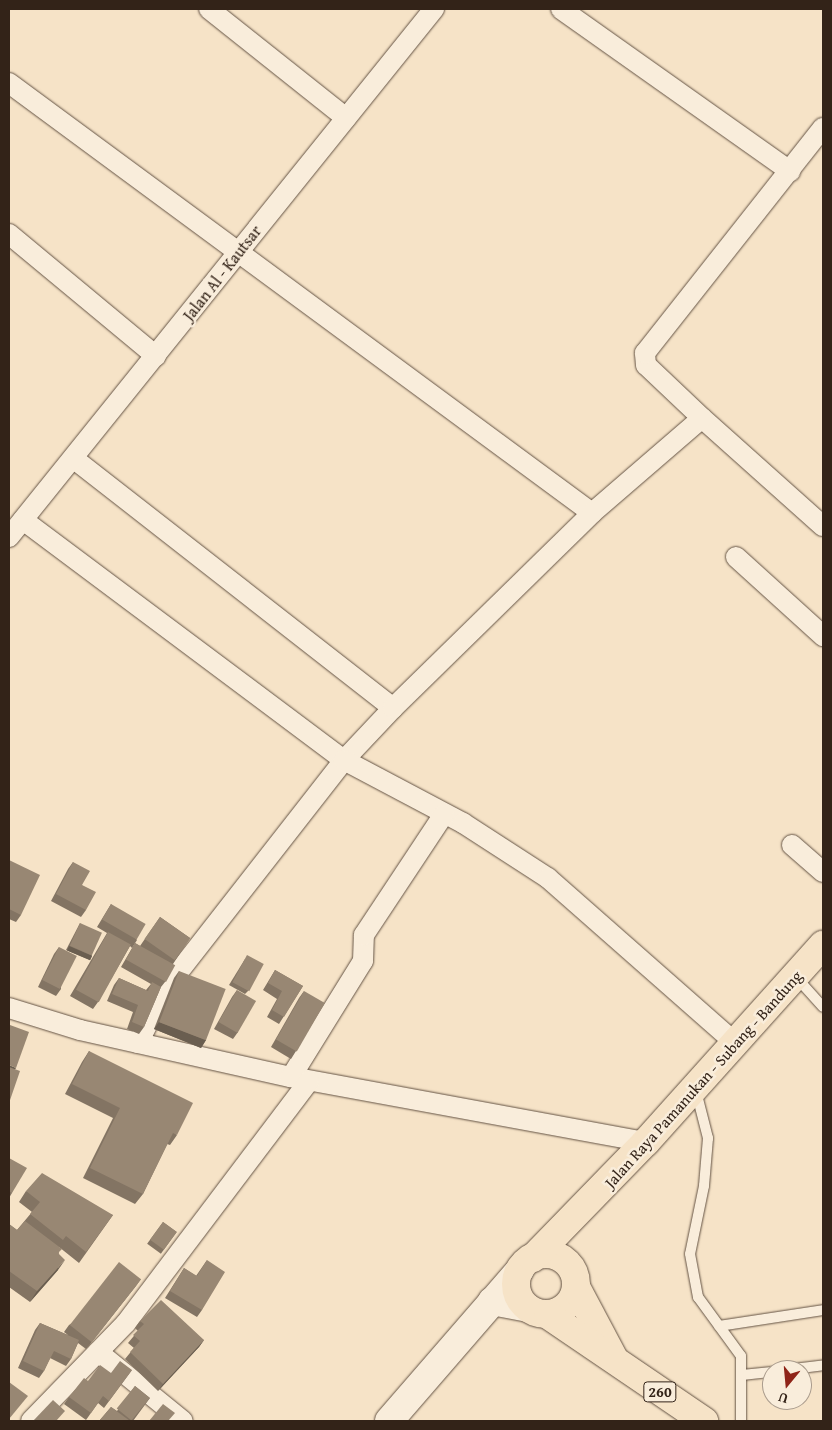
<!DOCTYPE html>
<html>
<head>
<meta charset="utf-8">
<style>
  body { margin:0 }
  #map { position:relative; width:832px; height:1430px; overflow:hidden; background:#f6e3c7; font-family:"Gentium Book Plus",serif }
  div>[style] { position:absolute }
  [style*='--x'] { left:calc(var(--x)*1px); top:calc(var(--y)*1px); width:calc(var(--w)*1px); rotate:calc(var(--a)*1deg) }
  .roads { filter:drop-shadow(0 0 1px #645344) drop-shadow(0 0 1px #645344) }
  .lane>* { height:10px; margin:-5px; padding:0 5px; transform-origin:5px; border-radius:5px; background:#f9eddb }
  .street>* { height:20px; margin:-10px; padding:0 10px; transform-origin:10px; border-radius:10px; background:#f9eddb }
  .secondary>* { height:28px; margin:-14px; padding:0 14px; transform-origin:14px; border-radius:14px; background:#f9eddb }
  .primary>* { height:28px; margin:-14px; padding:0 14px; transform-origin:14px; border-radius:14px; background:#f6e3c7 }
  .primary>.ring { margin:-14px; padding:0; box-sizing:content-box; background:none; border:28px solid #f6e3c7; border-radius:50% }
  .wall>* { inset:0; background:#837463; transform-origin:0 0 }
  .shaded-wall>* { inset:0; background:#6a5e50; transform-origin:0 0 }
  .building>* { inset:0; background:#988773; transform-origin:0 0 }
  span { translate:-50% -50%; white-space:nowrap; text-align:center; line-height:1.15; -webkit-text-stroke:5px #f9eddb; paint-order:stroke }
  .shield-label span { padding:1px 4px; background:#f9eddb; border:1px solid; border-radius:4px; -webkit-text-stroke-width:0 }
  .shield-label { font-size:15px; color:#332318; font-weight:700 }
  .street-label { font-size:16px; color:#332318 }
  .frame { position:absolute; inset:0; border:10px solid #332318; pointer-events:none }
  .north { position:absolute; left:762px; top:1360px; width:50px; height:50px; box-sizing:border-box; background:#f9eddb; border:1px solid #aa9c8d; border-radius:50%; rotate:197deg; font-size:14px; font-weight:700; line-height:20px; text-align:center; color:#332318 }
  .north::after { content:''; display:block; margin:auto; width:18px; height:22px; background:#8f2418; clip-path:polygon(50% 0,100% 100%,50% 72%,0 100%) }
</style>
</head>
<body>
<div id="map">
  <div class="roads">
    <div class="lane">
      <div style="--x:796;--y:977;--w:40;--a:48"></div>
      <div style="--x:696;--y:1091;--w:49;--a:75.7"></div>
      <div style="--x:708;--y:1138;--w:48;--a:94.8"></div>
      <div style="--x:704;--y:1186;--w:69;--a:101.6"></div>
      <div style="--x:690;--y:1254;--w:44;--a:79.5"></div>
      <div style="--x:698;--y:1297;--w:73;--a:53.9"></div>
      <div style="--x:741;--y:1356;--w:65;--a:90"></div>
      <div style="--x:719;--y:1326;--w:105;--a:-8.7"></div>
      <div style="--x:785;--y:1370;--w:38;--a:-7"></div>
      <div style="--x:742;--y:1375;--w:30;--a:-6"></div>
    </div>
    <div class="street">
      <div style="--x:209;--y:9;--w:175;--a:38.5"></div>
      <div style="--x:561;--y:9;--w:281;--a:35.3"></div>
      <div style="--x:9;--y:83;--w:724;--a:36.41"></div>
      <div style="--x:9;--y:234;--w:191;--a:39.7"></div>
      <div style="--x:702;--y:418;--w:162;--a:41.8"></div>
      <div style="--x:23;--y:520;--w:401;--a:36.8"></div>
      <div style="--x:344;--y:760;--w:71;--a:-46.7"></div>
      <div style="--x:393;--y:708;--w:406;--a:-142"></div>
      <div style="--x:9;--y:537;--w:678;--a:-51.17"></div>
      <div style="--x:736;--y:557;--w:118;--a:42.2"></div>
      <div style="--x:393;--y:708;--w:279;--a:-44.4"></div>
      <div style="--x:592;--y:513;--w:145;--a:-40.8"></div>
      <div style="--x:702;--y:418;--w:77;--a:-136.6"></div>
      <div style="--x:646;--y:365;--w:12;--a:-95"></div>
      <div style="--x:645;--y:353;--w:287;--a:-51.7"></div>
      <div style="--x:792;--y:845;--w:41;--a:41.1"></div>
      <div style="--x:9;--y:1008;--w:74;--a:17.2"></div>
      <div style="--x:80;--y:1030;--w:216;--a:12.6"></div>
      <div style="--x:291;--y:1077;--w:361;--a:10.4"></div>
      <div style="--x:138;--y:1043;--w:62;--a:-63"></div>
      <div style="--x:166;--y:988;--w:289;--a:-52"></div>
      <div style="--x:344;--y:760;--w:135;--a:27.9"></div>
      <div style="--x:463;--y:823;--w:101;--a:32.9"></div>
      <div style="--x:548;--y:878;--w:251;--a:41.4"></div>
      <div style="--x:291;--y:1077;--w:137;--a:-58.2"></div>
      <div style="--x:363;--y:961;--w:26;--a:-88"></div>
      <div style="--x:364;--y:935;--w:145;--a:-56.5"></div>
      <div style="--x:98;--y:1352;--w:109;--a:39.1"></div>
      <div style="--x:31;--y:1421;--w:136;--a:-45.9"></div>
      <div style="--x:126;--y:1323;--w:303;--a:-52.9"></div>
    </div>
    <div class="secondary">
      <div style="--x:492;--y:1301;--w:36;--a:11"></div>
      <div style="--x:389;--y:1421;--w:200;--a:-49.1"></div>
    </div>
    <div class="primary">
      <div class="ring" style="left:516px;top:1254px;width:32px;height:32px"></div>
      <div style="--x:533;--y:1258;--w:162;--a:-45.8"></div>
      <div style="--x:646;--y:1142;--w:265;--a:-48.1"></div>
      <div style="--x:576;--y:1287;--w:79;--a:62.1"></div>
      <div style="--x:548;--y:1315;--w:189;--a:34.2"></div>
    </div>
  </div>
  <div class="wall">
    <div style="clip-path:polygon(9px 860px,21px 915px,16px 922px,9px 919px)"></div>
    <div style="clip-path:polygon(73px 862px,82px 885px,86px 910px,81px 917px,51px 901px,68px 869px)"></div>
    <div style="clip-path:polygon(111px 904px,137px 940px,132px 948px,130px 946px,98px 1002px,93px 1009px,70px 996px,107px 933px,97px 927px)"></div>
    <div style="clip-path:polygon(160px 917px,190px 938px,173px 964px,165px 982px,161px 987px,144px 1027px,139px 1034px,127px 1029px,133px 1012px,107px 1001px,114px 985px,119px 978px,146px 990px,151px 984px,121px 967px,135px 943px,140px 946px)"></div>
    <div style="clip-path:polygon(80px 923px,92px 956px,90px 960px,66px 950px)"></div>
    <div style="clip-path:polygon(59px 947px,61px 989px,56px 996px,38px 987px,54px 954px)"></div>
    <div style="clip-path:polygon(245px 959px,248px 991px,245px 994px,229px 985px)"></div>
    <div style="clip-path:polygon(275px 970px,303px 986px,279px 1024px,267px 1017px,277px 999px,263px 990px)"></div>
    <div style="clip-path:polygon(179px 971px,206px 1040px,201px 1048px,154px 1029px,174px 978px)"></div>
    <div style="clip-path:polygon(237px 990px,238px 1032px,233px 1039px,214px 1029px,232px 997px)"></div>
    <div style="clip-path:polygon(304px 991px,296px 1051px,291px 1059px,271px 1047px,299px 998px)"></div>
    <div style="clip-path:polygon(89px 1051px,177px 1135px,170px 1145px,167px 1144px,143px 1194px,135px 1204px,83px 1178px,113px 1118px,65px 1094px,82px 1062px)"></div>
    <div style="clip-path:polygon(9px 1158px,12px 1193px,9px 1198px)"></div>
    <div style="clip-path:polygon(26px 1191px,113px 1215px,79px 1263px,59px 1247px,58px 1270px,30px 1302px,9px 1287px,9px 1224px,17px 1230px,32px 1212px,19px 1202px)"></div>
    <div style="left:163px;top:1222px;width:17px;height:27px;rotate:36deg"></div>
    <div style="clip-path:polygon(207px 1260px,202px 1310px,197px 1317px,165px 1298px,184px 1268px,196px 1276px)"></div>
    <div style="clip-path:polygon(141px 1279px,86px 1349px,78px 1343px,71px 1359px,66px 1366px,50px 1358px,44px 1371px,39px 1378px,18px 1368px,35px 1330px,40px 1323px,68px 1335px,64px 1332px,69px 1325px)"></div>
    <div style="clip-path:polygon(140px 1321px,204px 1340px,199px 1347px,158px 1391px,125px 1359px,134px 1348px,128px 1343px,138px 1331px,135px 1328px)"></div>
    <div style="clip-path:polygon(132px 1370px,104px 1408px,98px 1403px,86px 1420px,64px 1404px,69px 1397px,88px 1381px,111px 1373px)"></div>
    <div style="clip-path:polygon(135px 1386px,150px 1398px,133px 1421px,99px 1421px,111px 1407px,117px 1411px)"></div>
  </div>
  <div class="shaded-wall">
    <div style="left:69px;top:946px;width:25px;height:5px;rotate:23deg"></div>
    <div style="clip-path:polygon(159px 1022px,206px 1040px,201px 1048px,154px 1029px)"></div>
    <div style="clip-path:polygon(9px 1065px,16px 1068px,11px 1075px,9px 1074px)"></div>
    <div style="clip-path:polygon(65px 1260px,58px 1270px,30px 1302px,37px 1291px)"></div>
    <div style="clip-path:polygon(141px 1279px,136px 1286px,86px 1349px,91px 1342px)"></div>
    <div style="clip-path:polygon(204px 1340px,199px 1347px,158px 1391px,163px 1384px)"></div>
  </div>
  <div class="building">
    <div style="clip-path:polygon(9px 860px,40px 875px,21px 915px,9px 909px)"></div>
    <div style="clip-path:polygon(73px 862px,90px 871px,82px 885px,96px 892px,86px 910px,56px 894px)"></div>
    <div style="left:111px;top:904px;width:40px;height:18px;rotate:30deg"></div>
    <div style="left:160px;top:917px;width:37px;height:27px;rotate:35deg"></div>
    <div style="left:80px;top:923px;width:24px;height:25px;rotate:24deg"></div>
    <div style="left:108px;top:932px;width:26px;height:66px;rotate:29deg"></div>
    <div style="left:135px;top:943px;width:46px;height:19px;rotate:29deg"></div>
    <div style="left:59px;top:947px;width:20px;height:37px;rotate:27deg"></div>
    <div style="left:247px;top:955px;width:19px;height:31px;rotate:28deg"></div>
    <div style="clip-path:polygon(275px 970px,303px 986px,284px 1017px,272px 1010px,282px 991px,268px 983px)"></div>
    <div style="left:179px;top:971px;width:50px;height:55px;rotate:21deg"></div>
    <div style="clip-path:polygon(119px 978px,148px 991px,152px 982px,161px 987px,144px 1027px,132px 1022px,138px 1005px,112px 994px)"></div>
    <div style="left:237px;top:990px;width:22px;height:37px;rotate:30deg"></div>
    <div style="left:304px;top:991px;width:24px;height:56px;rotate:30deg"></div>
    <div style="clip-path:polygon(10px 1025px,29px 1032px,16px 1068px,9px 1065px,9px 1030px)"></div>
    <div style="clip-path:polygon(89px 1051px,193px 1103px,177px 1135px,173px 1133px,143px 1194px,90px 1168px,120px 1108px,72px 1084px)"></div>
    <div style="clip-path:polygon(9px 1067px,20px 1071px,9px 1103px)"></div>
    <div style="clip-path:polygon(9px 1158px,27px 1168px,12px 1193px,9px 1191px)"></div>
    <div style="clip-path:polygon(42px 1173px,113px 1215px,86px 1252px,66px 1236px,63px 1240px,30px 1214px,40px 1202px,26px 1191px)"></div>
    <div style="clip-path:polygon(25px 1221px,62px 1249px,58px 1253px,65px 1260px,37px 1291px,9px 1271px,9px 1224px,17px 1230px)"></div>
    <div style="left:163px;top:1222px;width:17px;height:22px;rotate:36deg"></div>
    <div style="clip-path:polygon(207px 1260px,225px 1272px,202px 1310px,170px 1291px,184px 1268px,197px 1276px)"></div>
    <div style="left:119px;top:1262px;width:28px;height:80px;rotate:38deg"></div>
    <div style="clip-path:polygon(161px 1300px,204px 1340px,163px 1384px,130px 1352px,140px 1341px,133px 1335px,144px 1324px,140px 1321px)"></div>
    <div style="clip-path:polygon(40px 1323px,79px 1340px,71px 1359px,54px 1351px,44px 1371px,23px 1361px)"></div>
    <div style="clip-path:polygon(120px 1361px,132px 1370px,109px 1401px,103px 1396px,91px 1413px,69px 1397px,84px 1378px,88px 1381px,100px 1365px,111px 1373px)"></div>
    <div style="clip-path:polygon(9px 1382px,28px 1396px,9px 1419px)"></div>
    <div style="left:135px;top:1386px;width:19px;height:29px;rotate:39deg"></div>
    <div style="clip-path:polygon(53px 1400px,65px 1411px,56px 1421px,33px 1421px)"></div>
    <div style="clip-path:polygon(163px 1404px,175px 1413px,168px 1421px,149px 1421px)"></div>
    <div style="clip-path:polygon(111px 1407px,130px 1421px,101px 1421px,100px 1420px)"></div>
  </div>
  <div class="shield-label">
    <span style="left:660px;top:1392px">260</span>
  </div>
  <div class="street-label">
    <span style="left:222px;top:273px;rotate:-52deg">Jalan Al - Kautsar</span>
    <span style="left:703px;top:1079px;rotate:-48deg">Jalan Raya Pamanukan - Subang - Bandung</span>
  </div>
  <div class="frame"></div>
  <div class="north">U</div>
</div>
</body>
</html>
